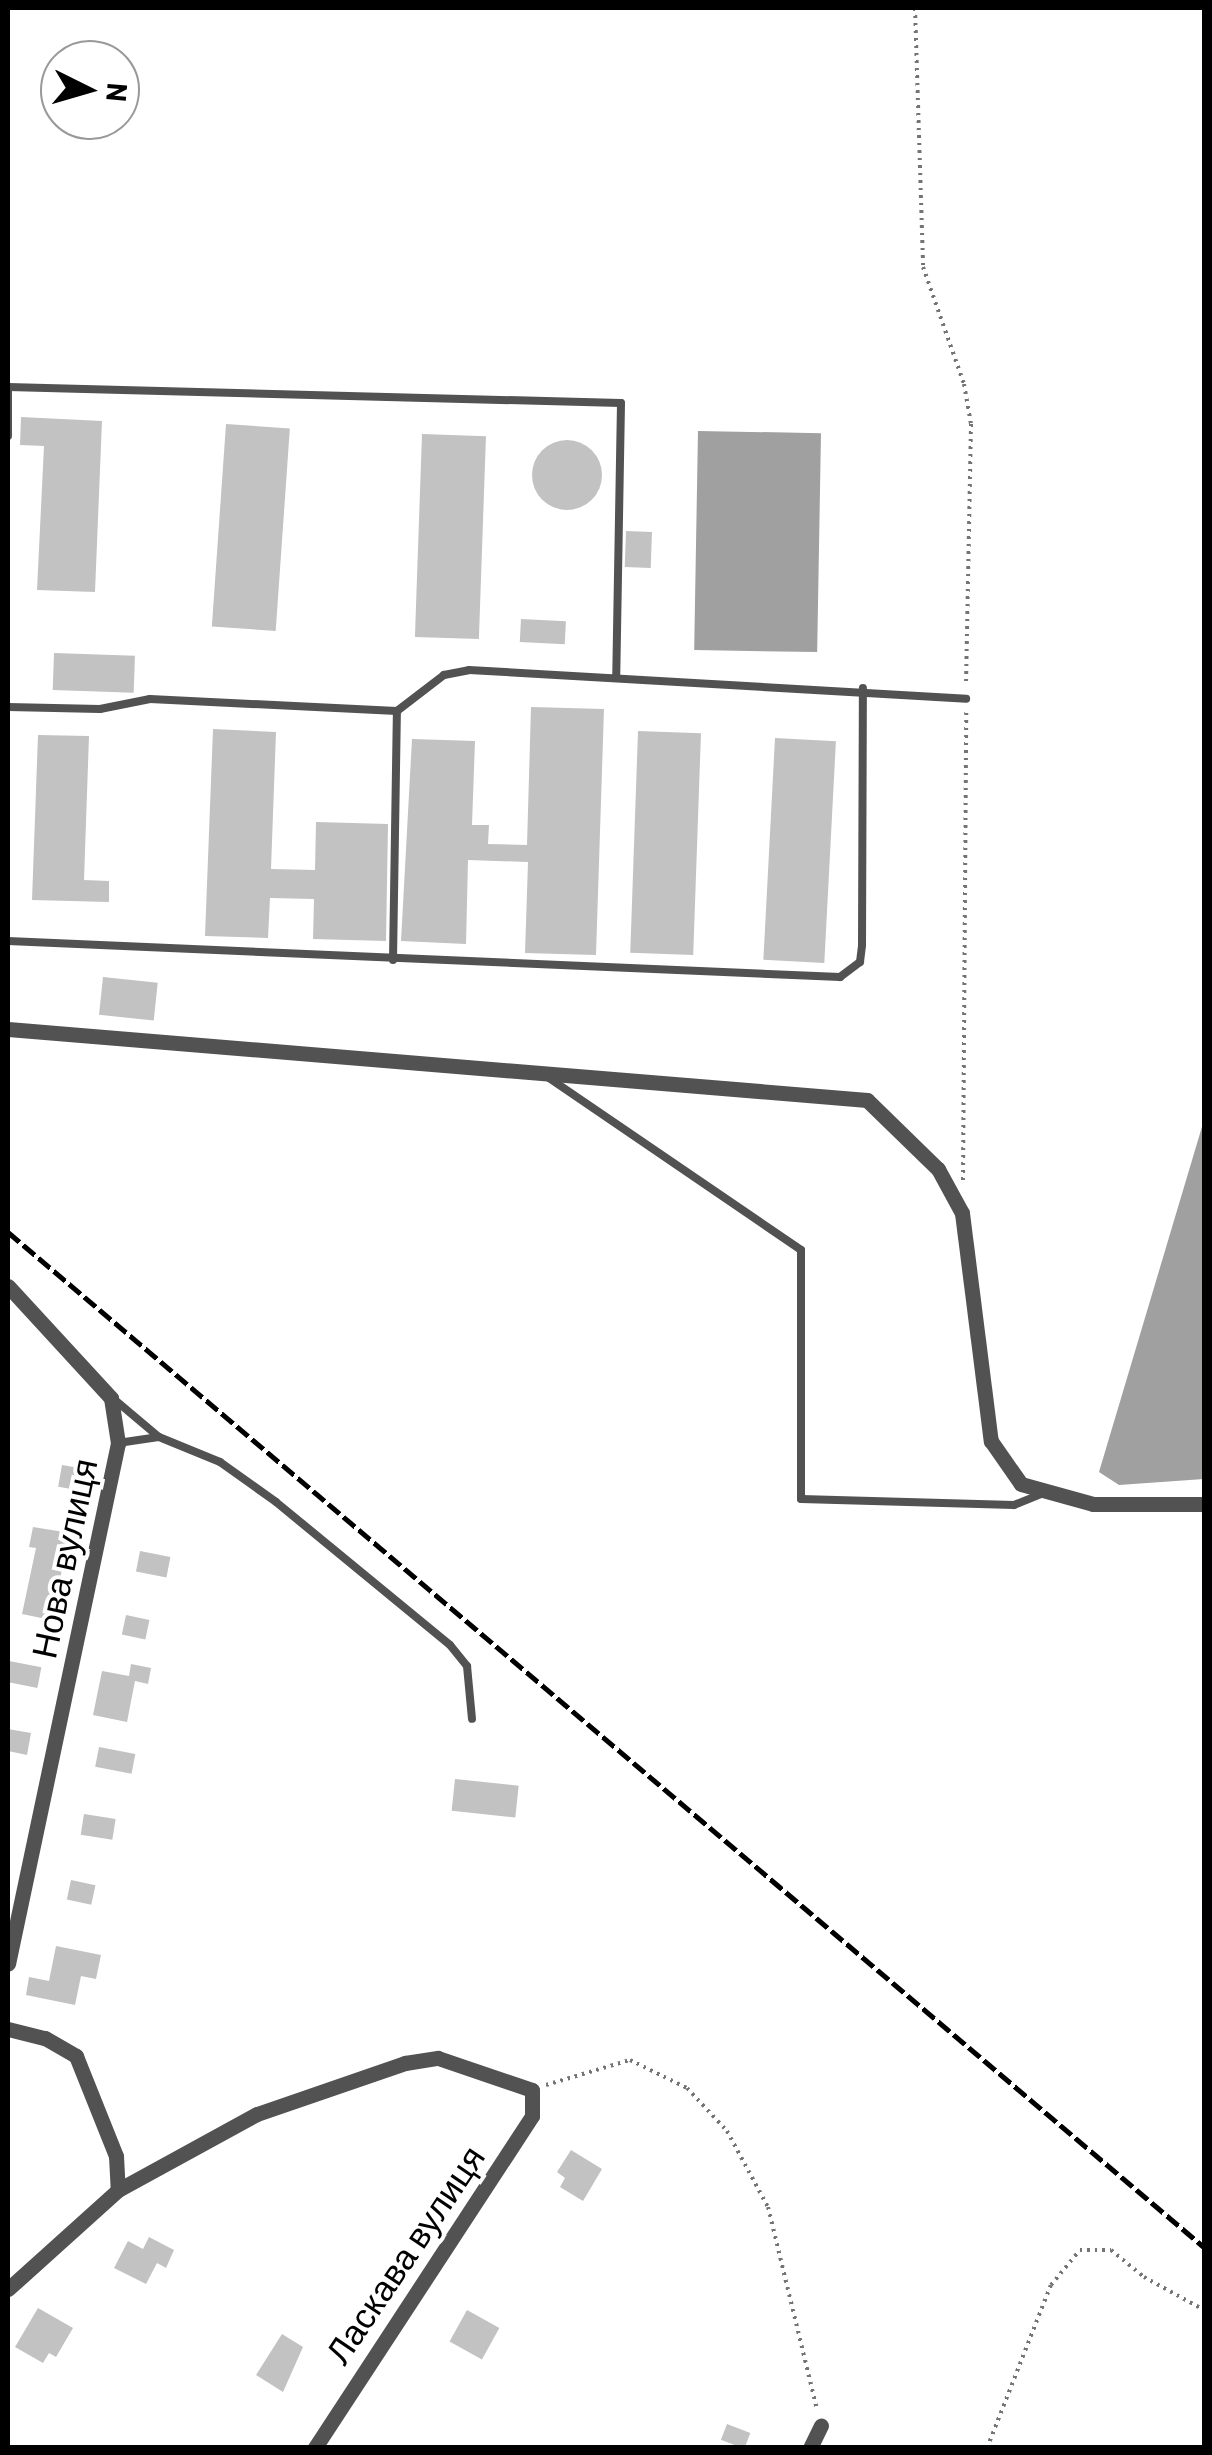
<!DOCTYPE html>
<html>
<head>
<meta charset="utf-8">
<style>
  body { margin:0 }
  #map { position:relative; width:1212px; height:2455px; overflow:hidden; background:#fff; font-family:Barlow,sans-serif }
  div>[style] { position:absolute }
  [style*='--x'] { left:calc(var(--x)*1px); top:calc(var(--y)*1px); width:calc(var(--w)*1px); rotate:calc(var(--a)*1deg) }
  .water>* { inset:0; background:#a0a0a0; transform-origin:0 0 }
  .building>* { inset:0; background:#c2c2c2; transform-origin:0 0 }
  .round { border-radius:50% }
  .path>* { height:4px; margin-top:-2px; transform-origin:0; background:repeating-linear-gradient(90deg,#747474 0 2.5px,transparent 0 7.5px) }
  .lane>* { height:8px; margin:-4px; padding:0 4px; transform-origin:4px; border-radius:4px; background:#525252 }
  .street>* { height:15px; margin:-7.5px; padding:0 7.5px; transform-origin:7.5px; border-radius:7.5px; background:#525252 }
  .rail>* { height:5px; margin-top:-2.5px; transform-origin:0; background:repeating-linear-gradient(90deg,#000 0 15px,transparent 0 20px) }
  span { translate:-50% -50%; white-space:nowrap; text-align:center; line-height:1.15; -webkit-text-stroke:8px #fff; paint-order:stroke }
  .street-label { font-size:35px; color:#000 }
  .frame { position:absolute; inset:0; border:10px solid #000; pointer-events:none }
  .north { position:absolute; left:40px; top:40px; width:100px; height:100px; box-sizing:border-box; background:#fff; border:2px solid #999; border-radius:50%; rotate:95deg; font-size:28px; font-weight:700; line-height:40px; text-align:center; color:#000 }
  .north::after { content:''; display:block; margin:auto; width:35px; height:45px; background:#000; clip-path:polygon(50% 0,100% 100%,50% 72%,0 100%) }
</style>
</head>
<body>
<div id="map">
  <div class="water">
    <div style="left:698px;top:431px;width:123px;height:219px;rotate:1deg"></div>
    <div style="clip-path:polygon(1204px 1120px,1204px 1479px,1119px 1485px,1099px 1472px)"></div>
  </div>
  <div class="building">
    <div style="clip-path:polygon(21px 417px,102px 421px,95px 592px,37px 590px,44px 446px,20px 445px)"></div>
    <div style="left:226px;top:424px;width:64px;height:203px;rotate:4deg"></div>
    <div style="left:422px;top:434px;width:64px;height:203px;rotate:2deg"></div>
    <div class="round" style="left:532px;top:440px;width:70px;height:70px"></div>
    <div style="left:626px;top:531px;width:26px;height:36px;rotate:2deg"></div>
    <div style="left:521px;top:619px;width:45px;height:23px;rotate:3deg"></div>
    <div style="left:54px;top:653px;width:81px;height:37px;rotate:2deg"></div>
    <div style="clip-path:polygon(531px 707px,604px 709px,596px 955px,525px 953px,528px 862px,468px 860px,466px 944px,401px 941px,412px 739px,475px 741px,472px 825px,489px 825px,488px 844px,527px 845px)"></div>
    <div style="clip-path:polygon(213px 729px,276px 732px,271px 869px,315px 870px,316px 822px,388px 824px,386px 941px,313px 939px,314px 899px,270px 898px,268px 938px,205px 936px)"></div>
    <div style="left:638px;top:731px;width:63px;height:222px;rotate:2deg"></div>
    <div style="clip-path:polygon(38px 735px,89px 736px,84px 880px,109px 881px,109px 902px,32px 900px)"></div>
    <div style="left:775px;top:738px;width:61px;height:222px;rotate:3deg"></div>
    <div style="left:103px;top:977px;width:55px;height:38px;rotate:6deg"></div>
    <div style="left:62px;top:1465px;width:22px;height:22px;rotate:10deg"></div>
    <div style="clip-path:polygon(33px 1527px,70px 1533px,51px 1620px,22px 1614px,36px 1548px,29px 1547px)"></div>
    <div style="left:140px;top:1551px;width:31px;height:21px;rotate:11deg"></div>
    <div style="left:126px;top:1615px;width:24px;height:20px;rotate:12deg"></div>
    <div style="left:9px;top:1661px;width:33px;height:21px;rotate:11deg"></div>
    <div style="clip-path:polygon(131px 1664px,151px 1668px,148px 1684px,135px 1681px,127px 1722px,93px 1715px,102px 1671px,129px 1676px)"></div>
    <div style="clip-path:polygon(8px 1729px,31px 1733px,27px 1755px,8px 1751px)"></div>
    <div style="left:99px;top:1747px;width:37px;height:20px;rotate:11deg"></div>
    <div style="left:455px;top:1779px;width:64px;height:32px;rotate:6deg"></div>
    <div style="left:84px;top:1814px;width:32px;height:21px;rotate:9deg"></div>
    <div style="left:71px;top:1880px;width:25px;height:20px;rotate:12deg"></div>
    <div style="clip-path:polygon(56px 1946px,101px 1955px,96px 1979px,81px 1976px,75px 2005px,26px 1995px,29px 1977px,49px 1981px)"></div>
    <div style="clip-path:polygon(571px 2150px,602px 2169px,583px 2201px,560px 2187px,565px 2178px,557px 2172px)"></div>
    <div style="clip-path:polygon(149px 2237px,174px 2250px,166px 2268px,157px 2263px,146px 2284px,114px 2268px,128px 2241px,143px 2249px)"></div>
    <div style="clip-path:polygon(38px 2308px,73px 2328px,56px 2357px,49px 2353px,43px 2363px,15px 2347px)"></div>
    <div style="left:467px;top:2310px;width:37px;height:36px;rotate:29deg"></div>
    <div style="clip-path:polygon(282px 2334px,303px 2347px,283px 2392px,256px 2375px)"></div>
    <div style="left:727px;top:2424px;width:25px;height:17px;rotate:21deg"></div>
  </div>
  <div class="path">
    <div style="--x:915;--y:8;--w:259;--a:88.2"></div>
    <div style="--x:923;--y:267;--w:124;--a:70.7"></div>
    <div style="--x:964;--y:384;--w:41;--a:80.1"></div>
    <div style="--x:971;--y:424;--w:261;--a:91.1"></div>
    <div style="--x:963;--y:1180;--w:471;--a:-89.6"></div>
    <div style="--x:546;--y:2085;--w:88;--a:-16.6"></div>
    <div style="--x:630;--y:2060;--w:64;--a:26.2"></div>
    <div style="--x:687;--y:2088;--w:59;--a:47.1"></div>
    <div style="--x:727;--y:2131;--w:86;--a:61.7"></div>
    <div style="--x:768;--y:2207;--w:209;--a:76.4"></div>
    <div style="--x:987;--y:2448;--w:175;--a:-68.6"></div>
    <div style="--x:1051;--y:2285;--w:45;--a:-50.4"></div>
    <div style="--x:1080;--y:2250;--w:31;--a:0"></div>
    <div style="--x:1111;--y:2250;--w:43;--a:39.3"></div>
    <div style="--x:1144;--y:2277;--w:68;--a:28.8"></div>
  </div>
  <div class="lane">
    <div style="--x:8;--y:436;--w:49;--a:-90"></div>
    <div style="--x:8;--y:387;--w:613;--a:1.5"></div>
    <div style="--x:621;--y:403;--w:274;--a:91"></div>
    <div style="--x:8;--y:707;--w:92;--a:1.2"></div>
    <div style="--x:100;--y:709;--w:51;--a:-11.3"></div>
    <div style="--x:150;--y:699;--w:247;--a:2.8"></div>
    <div style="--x:8;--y:941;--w:833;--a:2.48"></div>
    <div style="--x:840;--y:977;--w:25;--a:-37"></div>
    <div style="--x:860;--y:962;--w:17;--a:-83"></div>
    <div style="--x:862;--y:945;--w:257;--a:-89.8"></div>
    <div style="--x:393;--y:960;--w:249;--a:-89.1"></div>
    <div style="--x:397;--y:711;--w:59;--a:-37.5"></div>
    <div style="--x:444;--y:675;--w:25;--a:-11"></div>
    <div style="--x:469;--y:670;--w:498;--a:3.3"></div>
    <div style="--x:549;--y:1078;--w:305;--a:34.3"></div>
    <div style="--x:801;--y:1250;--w:249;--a:90"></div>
    <div style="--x:801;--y:1499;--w:213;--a:1.6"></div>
    <div style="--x:1014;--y:1505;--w:29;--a:-22"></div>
    <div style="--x:115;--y:1400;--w:57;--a:40.1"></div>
    <div style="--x:159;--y:1437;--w:66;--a:22.3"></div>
    <div style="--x:220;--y:1462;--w:69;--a:35.5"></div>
    <div style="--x:276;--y:1502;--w:225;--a:39.4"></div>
    <div style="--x:450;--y:1645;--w:27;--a:51"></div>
    <div style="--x:467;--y:1666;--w:53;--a:84.6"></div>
    <div style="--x:118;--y:1443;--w:41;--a:-8.3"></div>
  </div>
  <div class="street">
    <div style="--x:8;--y:1029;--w:862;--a:4.72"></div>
    <div style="--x:867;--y:1100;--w:99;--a:44.2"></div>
    <div style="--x:938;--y:1169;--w:50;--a:61.4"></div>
    <div style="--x:962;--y:1213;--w:230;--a:82.8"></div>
    <div style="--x:991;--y:1441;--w:52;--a:55.1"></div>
    <div style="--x:1021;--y:1484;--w:75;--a:15.5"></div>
    <div style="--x:1093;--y:1504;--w:111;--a:0"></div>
    <div style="--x:8;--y:1286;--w:152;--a:47.4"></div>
    <div style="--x:111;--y:1398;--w:46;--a:81.2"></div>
    <div style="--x:118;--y:1443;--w:532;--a:101.92"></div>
    <div style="--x:8;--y:2029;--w:38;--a:14"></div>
    <div style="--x:45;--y:2038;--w:36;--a:30"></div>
    <div style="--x:76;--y:2056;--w:108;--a:68.2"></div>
    <div style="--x:116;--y:2156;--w:34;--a:87"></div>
    <div style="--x:118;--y:2190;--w:148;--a:138"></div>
    <div style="--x:118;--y:2190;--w:158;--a:-28.7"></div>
    <div style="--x:257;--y:2114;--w:157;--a:-19"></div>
    <div style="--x:405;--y:2063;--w:33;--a:-9"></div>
    <div style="--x:438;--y:2058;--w:99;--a:18.8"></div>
    <div style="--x:532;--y:2090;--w:26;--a:90"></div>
    <div style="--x:532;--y:2116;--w:397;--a:123.2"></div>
    <div style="--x:810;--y:2448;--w:25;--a:-64"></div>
  </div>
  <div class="rail">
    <div style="--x:8;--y:1232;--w:1569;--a:40.32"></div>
  </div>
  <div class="street-label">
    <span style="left:63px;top:1558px;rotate:-78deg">Нова вулиця</span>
    <span style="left:404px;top:2254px;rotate:-56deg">Ласкава вулиця</span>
  </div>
  <div class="frame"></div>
  <div class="north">N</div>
</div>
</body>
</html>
